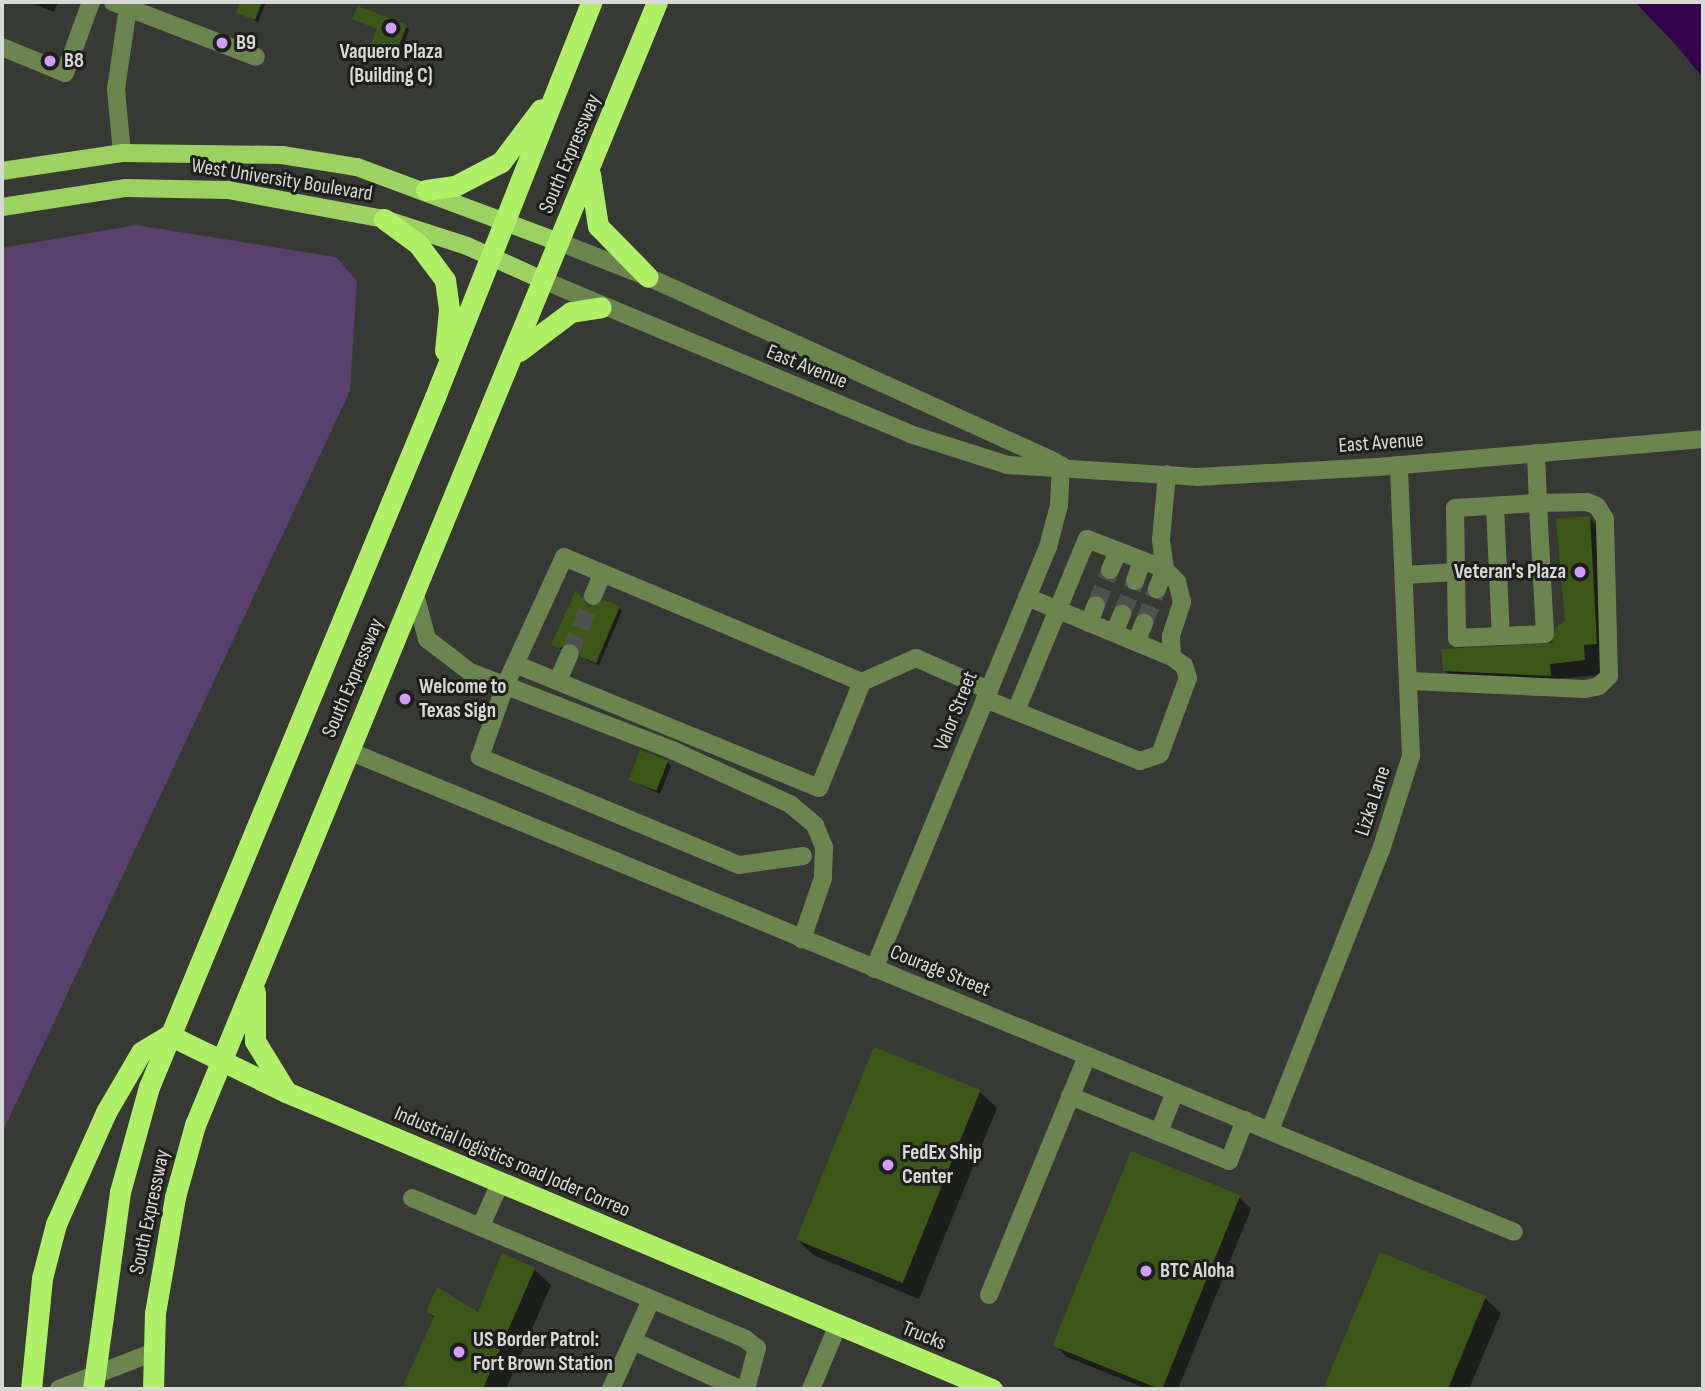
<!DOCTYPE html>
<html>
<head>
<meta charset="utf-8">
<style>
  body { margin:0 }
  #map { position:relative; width:1705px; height:1391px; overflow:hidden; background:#363934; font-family:"Sofia Sans Condensed",sans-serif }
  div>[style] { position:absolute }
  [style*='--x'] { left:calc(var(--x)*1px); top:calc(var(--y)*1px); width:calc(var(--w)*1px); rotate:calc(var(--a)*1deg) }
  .green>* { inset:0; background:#59406d }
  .water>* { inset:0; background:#32024a }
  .shadow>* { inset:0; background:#0007 }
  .building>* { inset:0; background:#3b5818; transform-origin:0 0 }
  .minor-tunnel>* { height:18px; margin-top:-9px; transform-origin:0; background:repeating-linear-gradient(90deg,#4e514c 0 18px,transparent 0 27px) }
  .minor>* { height:18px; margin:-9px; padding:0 9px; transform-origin:9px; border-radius:9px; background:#6b8551 }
  .major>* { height:18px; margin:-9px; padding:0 9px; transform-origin:9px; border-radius:9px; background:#9cd262 }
  .highway>* { height:21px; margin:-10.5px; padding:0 10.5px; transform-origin:10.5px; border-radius:10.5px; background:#aff067 }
  .dots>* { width:19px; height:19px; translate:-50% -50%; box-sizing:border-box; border:4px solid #1e1f1d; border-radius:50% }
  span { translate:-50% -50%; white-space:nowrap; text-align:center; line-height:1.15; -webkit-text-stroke:6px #1e1f1d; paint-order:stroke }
  .poi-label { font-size:21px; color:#d7d9d5; font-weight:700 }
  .left { translate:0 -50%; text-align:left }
  .right { translate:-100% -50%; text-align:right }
  .street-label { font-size:21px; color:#d7d9d5 }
  .frame { position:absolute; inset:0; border:4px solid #d7d9d5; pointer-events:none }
</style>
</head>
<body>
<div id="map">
  <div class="green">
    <div style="clip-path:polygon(136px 225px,336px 257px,357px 281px,350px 391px,2px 1133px,2px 248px)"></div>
  </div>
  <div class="water">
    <div style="clip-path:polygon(1635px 2px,1703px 2px,1703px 78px,1676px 45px)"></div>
  </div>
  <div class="shadow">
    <div style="clip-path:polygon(28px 2px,58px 2px,54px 12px)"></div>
    <div style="clip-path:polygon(242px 2px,266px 2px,258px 22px,238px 12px)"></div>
    <div style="clip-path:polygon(354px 18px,406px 27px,409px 30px,399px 56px,375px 50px,372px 47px,379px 30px)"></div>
    <div style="clip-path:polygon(1589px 518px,1606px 535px,1612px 660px,1600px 661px,1600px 675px,1461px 687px,1444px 670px,1556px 641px,1566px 621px)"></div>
    <div style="clip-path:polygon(619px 608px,622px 611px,599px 665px,586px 660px,577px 645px,564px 651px,553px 644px)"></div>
    <div style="clip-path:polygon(667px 762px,671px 766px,660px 794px,633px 781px)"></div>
    <div style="clip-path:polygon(875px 1049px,980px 1092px,997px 1108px,919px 1299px,813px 1255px,797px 1239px)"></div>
    <div style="clip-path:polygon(1239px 1197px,1251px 1209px,1178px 1389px,1147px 1389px,1067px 1357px,1055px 1345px)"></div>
    <div style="clip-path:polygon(1381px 1255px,1485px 1298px,1501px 1313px,1469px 1389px,1325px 1389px)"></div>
    <div style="clip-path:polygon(534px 1269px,551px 1285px,506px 1389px,404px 1389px,435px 1319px,428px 1312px,479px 1314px)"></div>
  </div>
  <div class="building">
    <div style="clip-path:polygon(240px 2px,262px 2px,255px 20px,236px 13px)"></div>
    <div style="clip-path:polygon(358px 6px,407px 25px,396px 53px,370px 47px,377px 29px,352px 19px)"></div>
    <div style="clip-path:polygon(1590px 516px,1597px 644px,1584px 645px,1585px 660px,1550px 664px,1551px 676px,1443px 671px,1441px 649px,1552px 643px,1556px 628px,1565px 620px,1556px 519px)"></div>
    <div style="clip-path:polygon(576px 590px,589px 607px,604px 600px,620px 606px,596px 663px,581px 657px,574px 642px,560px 648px,551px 645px)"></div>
    <div style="left:640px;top:750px;width:30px;height:32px;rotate:21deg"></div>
    <div style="left:874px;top:1047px;width:115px;height:208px;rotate:22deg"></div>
    <div style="left:1131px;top:1151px;width:118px;height:210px;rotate:22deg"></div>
    <div style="clip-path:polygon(1380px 1252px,1486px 1296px,1448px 1389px,1323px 1389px)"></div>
    <div style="clip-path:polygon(502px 1253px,535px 1268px,483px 1389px,402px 1389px,434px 1316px,426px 1312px,437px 1287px,478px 1312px)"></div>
  </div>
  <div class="minor-tunnel">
    <div style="--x:1096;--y:605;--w:38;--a:-68"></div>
    <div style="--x:1122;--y:614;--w:35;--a:-68"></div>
    <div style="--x:1144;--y:623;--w:36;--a:-69"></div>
    <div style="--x:570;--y:653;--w:61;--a:-68"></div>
  </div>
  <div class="minor">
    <div style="--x:113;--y:2;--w:153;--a:21"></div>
    <div style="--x:2;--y:47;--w:68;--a:22.4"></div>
    <div style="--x:65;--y:73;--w:76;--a:-69.9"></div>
    <div style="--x:122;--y:153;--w:64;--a:-95.4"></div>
    <div style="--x:116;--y:89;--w:82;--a:-81.6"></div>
    <div style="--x:559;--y:242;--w:96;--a:21.5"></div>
    <div style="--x:648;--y:277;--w:447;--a:24.4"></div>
    <div style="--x:545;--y:281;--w:396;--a:22.7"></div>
    <div style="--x:910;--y:434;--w:103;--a:17.6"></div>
    <div style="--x:1008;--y:465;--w:189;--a:3.6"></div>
    <div style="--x:1197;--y:477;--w:181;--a:-3.2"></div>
    <div style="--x:1378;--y:467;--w:326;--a:-4.9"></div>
    <div style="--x:1495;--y:506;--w:130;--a:87.4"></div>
    <div style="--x:1110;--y:570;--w:21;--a:-67"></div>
    <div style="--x:1405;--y:575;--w:51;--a:-3.4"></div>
    <div style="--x:1135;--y:581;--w:21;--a:-71"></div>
    <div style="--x:415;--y:594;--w:47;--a:75.1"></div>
    <div style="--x:427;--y:639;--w:54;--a:37.5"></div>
    <div style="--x:470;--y:672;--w:217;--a:21.1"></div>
    <div style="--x:672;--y:750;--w:130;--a:24.6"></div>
    <div style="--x:790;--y:804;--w:33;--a:40"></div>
    <div style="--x:815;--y:825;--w:24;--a:68"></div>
    <div style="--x:824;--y:847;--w:31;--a:92"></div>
    <div style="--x:823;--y:878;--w:65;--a:109"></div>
    <div style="--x:593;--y:596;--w:25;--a:-67"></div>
    <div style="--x:1027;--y:597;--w:157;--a:22.5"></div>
    <div style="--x:1089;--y:623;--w:19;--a:-69"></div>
    <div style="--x:1114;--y:633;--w:21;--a:-67"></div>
    <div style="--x:1136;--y:642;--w:21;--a:-67"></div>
    <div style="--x:515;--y:664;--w:328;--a:22.2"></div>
    <div style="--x:819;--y:788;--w:114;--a:-67.9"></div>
    <div style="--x:558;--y:681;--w:30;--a:-67"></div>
    <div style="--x:1410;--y:681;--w:175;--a:2.6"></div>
    <div style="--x:1585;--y:689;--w:14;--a:-12"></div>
    <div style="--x:1599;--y:686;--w:14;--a:-45"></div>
    <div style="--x:1609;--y:676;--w:157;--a:-91.5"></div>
    <div style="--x:1605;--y:519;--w:15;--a:-122"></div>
    <div style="--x:1597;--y:506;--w:11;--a:-158"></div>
    <div style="--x:1587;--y:502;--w:49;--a:178.8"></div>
    <div style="--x:1538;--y:503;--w:83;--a:176.6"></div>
    <div style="--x:1455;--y:508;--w:130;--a:89.1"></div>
    <div style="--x:1457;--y:638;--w:88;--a:-2.6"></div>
    <div style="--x:1545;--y:634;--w:131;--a:-93.1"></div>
    <div style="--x:1538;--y:503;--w:50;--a:-92.3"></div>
    <div style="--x:985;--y:699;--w:167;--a:21.8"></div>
    <div style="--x:1140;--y:761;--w:21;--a:-19"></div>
    <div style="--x:1160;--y:754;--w:81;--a:-69.8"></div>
    <div style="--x:1188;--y:678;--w:13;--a:-108"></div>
    <div style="--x:1184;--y:666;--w:15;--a:-143"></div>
    <div style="--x:1172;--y:657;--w:21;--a:-93"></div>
    <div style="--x:1171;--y:636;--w:36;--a:-72"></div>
    <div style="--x:1182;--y:602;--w:21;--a:-104"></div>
    <div style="--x:1177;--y:582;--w:18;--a:-133"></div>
    <div style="--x:1165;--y:569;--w:30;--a:-98"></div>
    <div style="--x:1161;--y:539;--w:65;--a:-84.7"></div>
    <div style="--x:1016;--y:711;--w:186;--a:-67.6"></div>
    <div style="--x:1087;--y:539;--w:84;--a:21"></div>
    <div style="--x:1165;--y:569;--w:22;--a:112"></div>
    <div style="--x:349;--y:751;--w:1260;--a:22.43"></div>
    <div style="--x:803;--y:856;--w:65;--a:172"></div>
    <div style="--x:739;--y:865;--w:281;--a:-157.4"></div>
    <div style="--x:480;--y:757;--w:75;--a:-70.6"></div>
    <div style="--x:505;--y:686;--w:142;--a:-65.4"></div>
    <div style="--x:564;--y:557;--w:323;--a:22.8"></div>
    <div style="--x:862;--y:682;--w:59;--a:-24"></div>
    <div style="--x:916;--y:658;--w:80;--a:23.7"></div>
    <div style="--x:874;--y:969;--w:456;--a:-67.6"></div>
    <div style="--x:1048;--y:547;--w:43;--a:-75.3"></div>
    <div style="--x:1059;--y:505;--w:40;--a:-87.1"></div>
    <div style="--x:1070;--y:1096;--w:172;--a:22.2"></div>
    <div style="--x:1229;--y:1161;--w:44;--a:-68.7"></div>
    <div style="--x:1270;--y:1130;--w:301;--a:-68.4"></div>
    <div style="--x:1381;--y:850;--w:99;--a:-72.3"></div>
    <div style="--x:1411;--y:756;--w:291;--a:-92.4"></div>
    <div style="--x:1159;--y:1132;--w:43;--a:-68.2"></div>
    <div style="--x:412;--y:1198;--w:362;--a:22.9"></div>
    <div style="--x:745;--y:1339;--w:15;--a:37"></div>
    <div style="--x:757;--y:1348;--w:42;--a:105"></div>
    <div style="--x:481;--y:1226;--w:47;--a:-66.2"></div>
    <div style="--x:989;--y:1295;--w:258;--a:-67.7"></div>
    <div style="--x:633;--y:1341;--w:117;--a:24.2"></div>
    <div style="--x:59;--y:1389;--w:102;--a:-21.3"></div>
    <div style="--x:611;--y:1389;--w:98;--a:-65.8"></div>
    <div style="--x:811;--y:1389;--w:67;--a:-67.2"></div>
  </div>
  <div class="major">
    <div style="--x:2;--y:171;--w:121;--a:-8.5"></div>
    <div style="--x:122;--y:153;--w:160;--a:0.7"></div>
    <div style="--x:282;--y:155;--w:76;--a:9.1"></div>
    <div style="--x:357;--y:167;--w:215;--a:20.4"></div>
    <div style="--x:2;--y:207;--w:124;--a:-8.8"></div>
    <div style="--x:125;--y:188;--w:103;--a:1.1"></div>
    <div style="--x:228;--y:190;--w:159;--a:10.5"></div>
    <div style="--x:384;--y:219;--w:87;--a:18"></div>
    <div style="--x:467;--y:246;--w:85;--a:24.2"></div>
  </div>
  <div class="highway">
    <div style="--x:590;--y:174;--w:53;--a:81.3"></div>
    <div style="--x:598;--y:226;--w:71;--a:45.6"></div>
    <div style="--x:426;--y:190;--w:29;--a:-8"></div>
    <div style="--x:455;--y:186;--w:52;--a:-27.6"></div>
    <div style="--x:501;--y:162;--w:66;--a:-53"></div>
    <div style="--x:384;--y:219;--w:42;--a:36.3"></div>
    <div style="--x:418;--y:244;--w:45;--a:53.1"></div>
    <div style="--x:445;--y:280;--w:30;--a:82"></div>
    <div style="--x:449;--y:310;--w:41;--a:95.6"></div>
    <div style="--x:519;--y:351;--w:65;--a:-36.9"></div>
    <div style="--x:571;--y:312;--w:30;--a:-9"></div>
    <div style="--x:255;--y:992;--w:49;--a:90"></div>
    <div style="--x:255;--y:1041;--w:57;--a:58.5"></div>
    <div style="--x:169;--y:1035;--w:130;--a:26"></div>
    <div style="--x:286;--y:1092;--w:766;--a:22.82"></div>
    <div style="--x:31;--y:1389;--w:112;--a:-84.3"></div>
    <div style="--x:42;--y:1278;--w:56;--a:-75.5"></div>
    <div style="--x:56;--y:1224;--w:123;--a:-65.9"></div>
    <div style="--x:106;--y:1112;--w:69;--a:-59.7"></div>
    <div style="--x:141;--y:1052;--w:33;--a:-31"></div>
    <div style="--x:93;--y:1389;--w:199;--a:-82.2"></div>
    <div style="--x:120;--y:1192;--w:109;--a:-74.6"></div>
    <div style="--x:149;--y:1087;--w:747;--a:-67.49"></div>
    <div style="--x:435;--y:397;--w:425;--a:-68.4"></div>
    <div style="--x:153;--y:1389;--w:76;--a:-88.5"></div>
    <div style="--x:155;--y:1313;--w:118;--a:-80.2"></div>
    <div style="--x:175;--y:1197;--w:75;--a:-74.5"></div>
    <div style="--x:195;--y:1125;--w:1214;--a:-67.64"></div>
  </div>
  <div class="dots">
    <div style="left:391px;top:28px;background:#d39cfd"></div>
    <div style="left:222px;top:43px;background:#d39cfd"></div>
    <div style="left:50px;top:61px;background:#d39cfd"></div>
    <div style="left:1580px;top:572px;background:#d39cfd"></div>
    <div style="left:405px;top:699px;background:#d39cfd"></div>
    <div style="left:888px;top:1165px;background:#d39cfd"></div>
    <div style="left:1146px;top:1271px;background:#d39cfd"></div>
    <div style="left:459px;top:1352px;background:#d39cfd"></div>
  </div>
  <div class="poi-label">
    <span class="left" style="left:236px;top:43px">B9</span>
    <span style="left:391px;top:64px">Vaquero Plaza<br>(Building C)</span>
    <span class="left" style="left:64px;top:61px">B8</span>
    <span class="right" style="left:1566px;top:572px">Veteran's Plaza</span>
    <span class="left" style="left:419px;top:699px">Welcome to<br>Texas Sign</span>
    <span class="left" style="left:902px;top:1165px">FedEx Ship<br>Center</span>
    <span class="left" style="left:1160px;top:1271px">BTC Aloha</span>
    <span class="left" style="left:473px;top:1352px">US Border Patrol:<br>Fort Brown Station</span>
  </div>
  <div class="street-label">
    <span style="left:570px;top:154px;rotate:-67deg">South Expressway</span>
    <span style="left:282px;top:180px;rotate:9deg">West University Boulevard</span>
    <span style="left:807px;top:367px;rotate:22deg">East Avenue</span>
    <span style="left:1381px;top:443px;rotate:-4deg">East Avenue</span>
    <span style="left:353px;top:678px;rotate:-67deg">South Expressway</span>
    <span style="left:956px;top:711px;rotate:-68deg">Valor Street</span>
    <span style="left:1373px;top:801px;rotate:-72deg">Lizka Lane</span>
    <span style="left:940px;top:971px;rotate:22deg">Courage Street</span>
    <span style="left:512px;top:1162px;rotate:23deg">Industrial logistics road Joder Correo</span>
    <span style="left:150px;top:1212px;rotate:-78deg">South Expressway</span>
    <span style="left:924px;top:1336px;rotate:22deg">Trucks</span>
  </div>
  <div class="frame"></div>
</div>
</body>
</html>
